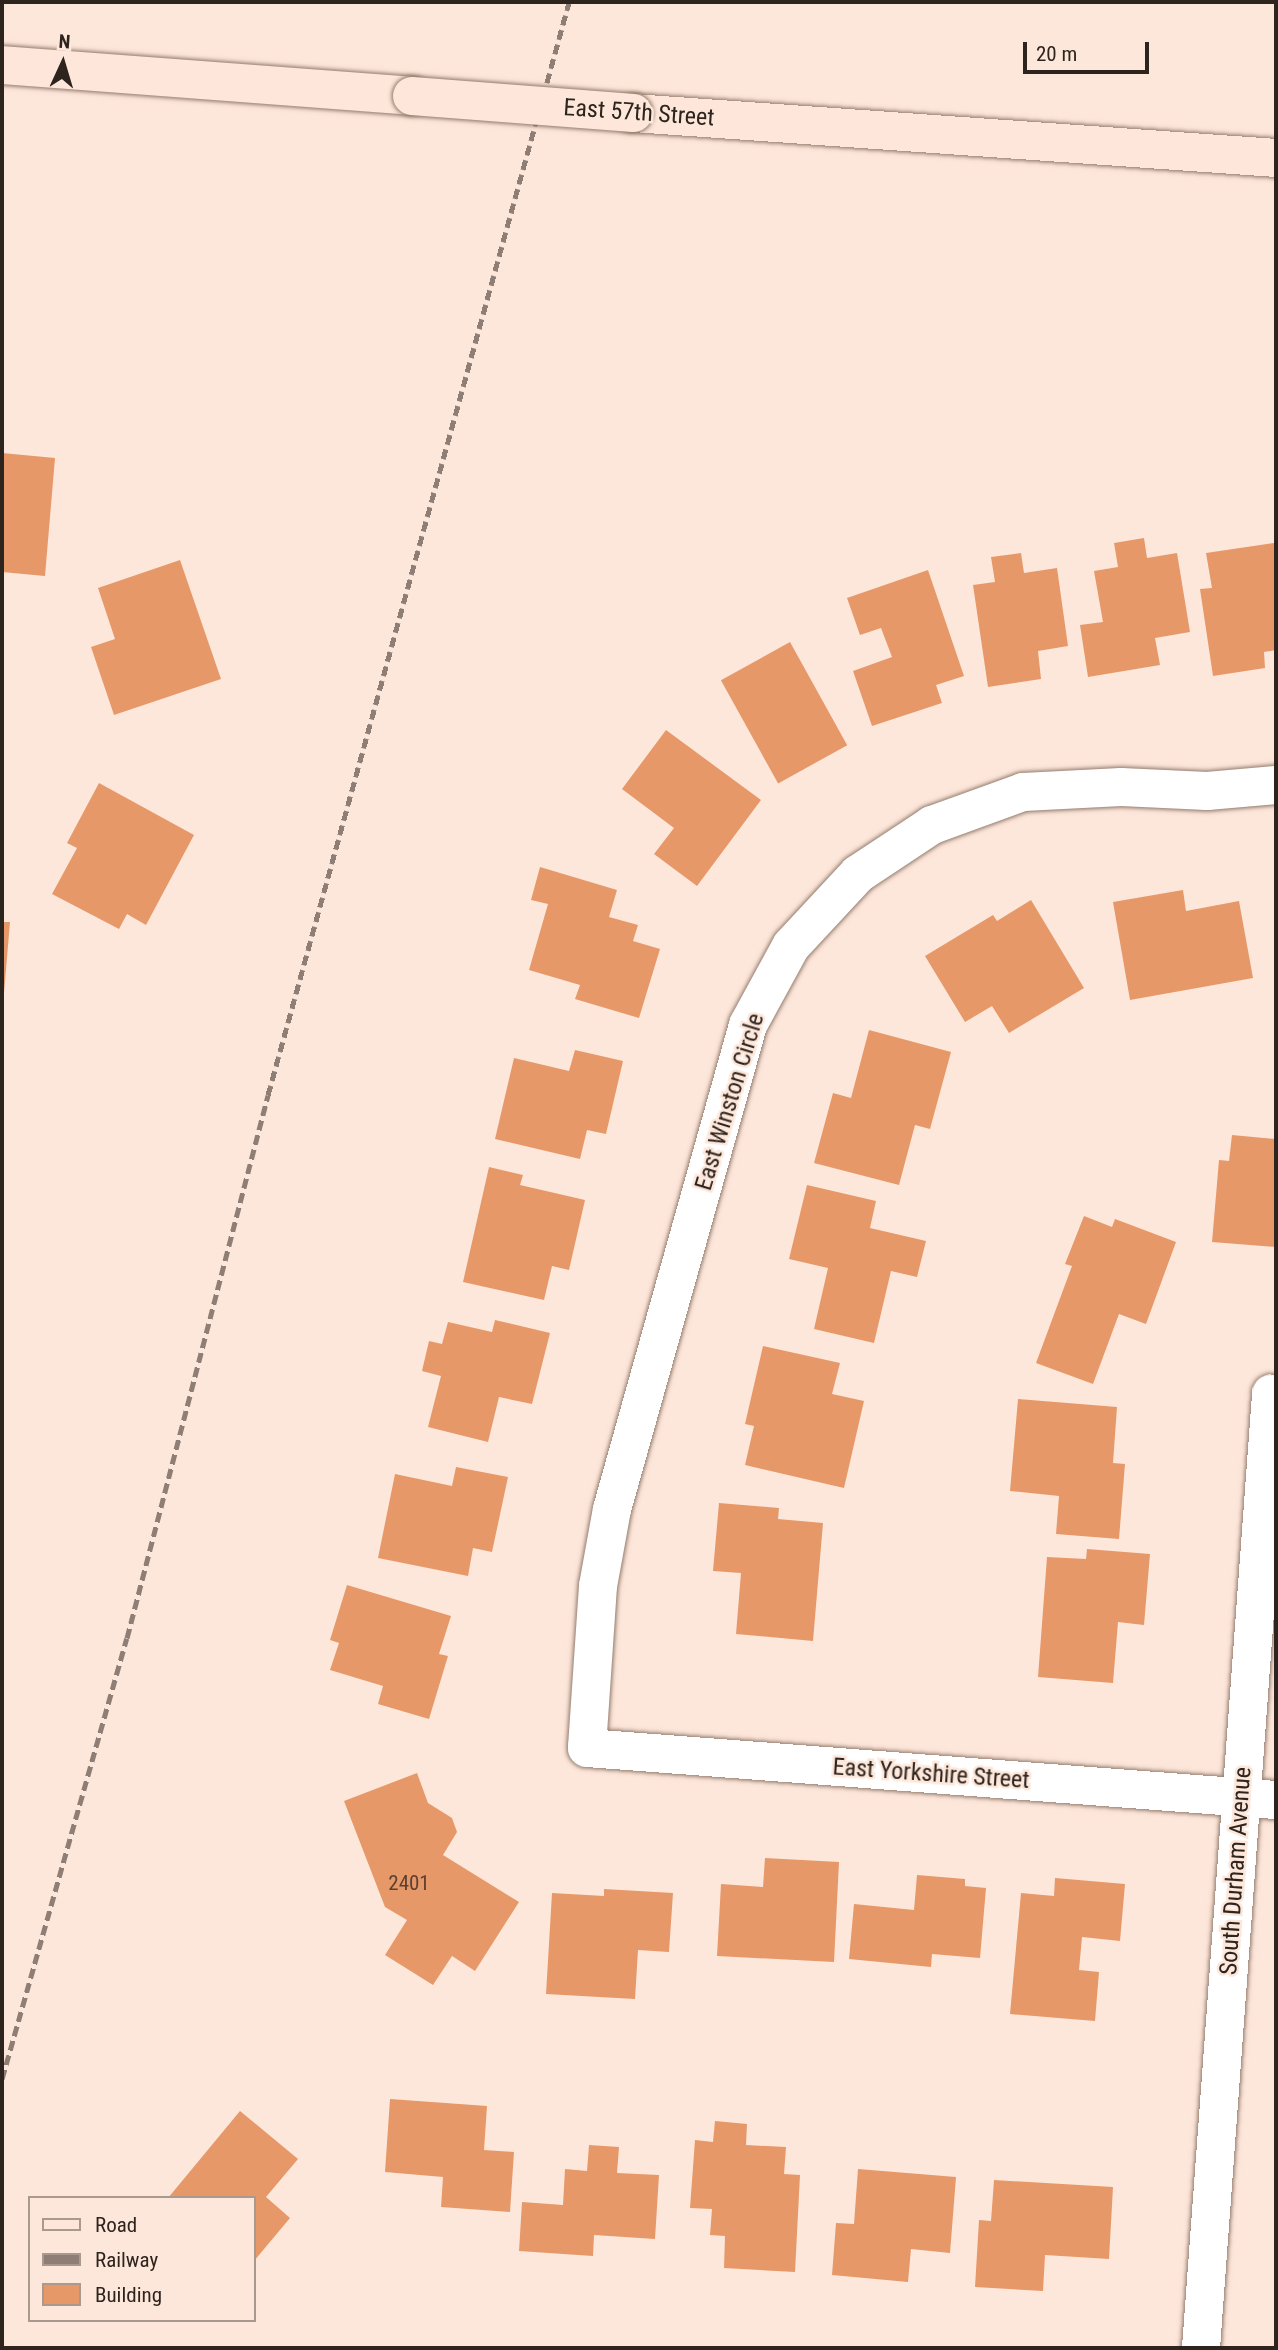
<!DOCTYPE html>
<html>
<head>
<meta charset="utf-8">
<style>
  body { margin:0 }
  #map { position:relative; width:1278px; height:2350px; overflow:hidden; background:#fde7da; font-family:"Roboto Condensed",sans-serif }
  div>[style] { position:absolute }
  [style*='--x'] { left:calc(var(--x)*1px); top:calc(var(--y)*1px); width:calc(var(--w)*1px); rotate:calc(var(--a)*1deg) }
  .building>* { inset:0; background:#e79869; transform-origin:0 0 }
  .roads { filter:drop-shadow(0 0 2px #947c6e) drop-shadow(0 0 2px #947c6e) }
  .minor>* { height:38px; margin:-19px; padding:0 19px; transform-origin:19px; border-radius:19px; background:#fff }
  .secondary>* { height:38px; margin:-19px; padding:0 19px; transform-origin:19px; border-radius:19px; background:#fee7da }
  .rail>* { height:5px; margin-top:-2.5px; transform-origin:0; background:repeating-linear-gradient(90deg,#8e7e75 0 10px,transparent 0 15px) }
  .bridges { filter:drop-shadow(0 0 2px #947c6e) drop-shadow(0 0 2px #947c6e) }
  .secondary-bridge>* { height:38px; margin:-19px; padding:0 19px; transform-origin:19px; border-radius:19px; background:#fee7da }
  span { translate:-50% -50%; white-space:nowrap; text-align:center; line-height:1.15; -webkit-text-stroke:5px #fde7da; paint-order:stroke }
  .number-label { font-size:21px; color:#5c4131 }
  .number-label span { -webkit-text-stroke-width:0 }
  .street-label { font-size:24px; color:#2e241e }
  .frame { position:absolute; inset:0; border:4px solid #2e241e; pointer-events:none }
  .legend { position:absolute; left:28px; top:2196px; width:228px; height:126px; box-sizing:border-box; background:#fde7da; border:2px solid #aa998f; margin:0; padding:9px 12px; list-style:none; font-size:21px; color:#2e241e }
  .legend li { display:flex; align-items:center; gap:14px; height:35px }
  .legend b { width:35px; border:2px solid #aa998f }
  .north { position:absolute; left:28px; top:28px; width:70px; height:70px; -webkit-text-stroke:5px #fde7da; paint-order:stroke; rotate:4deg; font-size:19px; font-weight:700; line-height:28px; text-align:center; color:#2e241e }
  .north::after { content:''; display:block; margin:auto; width:24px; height:32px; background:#2e241e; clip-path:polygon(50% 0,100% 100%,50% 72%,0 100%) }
  .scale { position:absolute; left:1023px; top:42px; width:126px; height:32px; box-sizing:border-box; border:4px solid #2e241e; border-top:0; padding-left:9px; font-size:21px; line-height:24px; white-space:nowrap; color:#2e241e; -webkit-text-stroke:5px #fde7da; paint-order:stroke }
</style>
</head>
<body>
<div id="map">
  <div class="building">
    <div style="clip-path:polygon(2px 453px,55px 458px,45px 576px,2px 572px)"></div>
    <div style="clip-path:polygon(1144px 538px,1147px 558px,1177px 553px,1190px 632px,1155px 638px,1160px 665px,1088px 677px,1080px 625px,1103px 622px,1094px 571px,1118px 567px,1114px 543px)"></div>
    <div style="clip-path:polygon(1274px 543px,1276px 650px,1264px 652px,1265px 668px,1213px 676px,1200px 589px,1212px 588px,1206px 553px)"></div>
    <div style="clip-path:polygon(1021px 553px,1024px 573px,1057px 568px,1068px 646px,1038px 651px,1041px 679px,988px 687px,973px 585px,995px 582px,991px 557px)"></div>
    <div style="clip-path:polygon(180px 560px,221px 679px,114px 715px,91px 647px,115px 639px,98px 588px)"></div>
    <div style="clip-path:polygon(928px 570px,964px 676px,936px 685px,942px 703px,872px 726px,853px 671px,892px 657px,881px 628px,860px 635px,847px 598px)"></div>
    <div style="left:790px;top:642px;width:118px;height:79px;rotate:61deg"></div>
    <div style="clip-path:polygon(666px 730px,761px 800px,697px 886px,654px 854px,674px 828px,622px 789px)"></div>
    <div style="clip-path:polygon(99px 783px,194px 835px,146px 925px,127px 914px,119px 929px,52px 894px,77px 848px,67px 843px)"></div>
    <div style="clip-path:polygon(540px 867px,617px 890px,609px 917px,638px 925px,633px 941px,660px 949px,639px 1018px,575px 999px,580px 985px,529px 970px,548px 904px,531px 900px)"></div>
    <div style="clip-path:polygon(1183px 890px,1186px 911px,1239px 901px,1253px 978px,1130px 1000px,1113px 902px)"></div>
    <div style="clip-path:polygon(1031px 900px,1084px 988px,1009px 1033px,992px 1006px,965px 1022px,925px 956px,993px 915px,997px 921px)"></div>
    <div style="clip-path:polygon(2px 922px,10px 922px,4px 993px,2px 993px)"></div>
    <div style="clip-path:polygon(869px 1030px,951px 1052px,930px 1129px,915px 1125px,899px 1185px,814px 1163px,833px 1093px,851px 1098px)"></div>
    <div style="clip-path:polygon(575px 1050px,623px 1061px,606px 1134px,587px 1130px,580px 1159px,495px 1139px,514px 1058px,569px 1071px)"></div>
    <div style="clip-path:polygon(1232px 1135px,1276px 1139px,1276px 1247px,1212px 1242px,1219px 1160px,1229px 1161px)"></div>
    <div style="clip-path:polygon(489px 1167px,523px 1175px,520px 1185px,585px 1200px,569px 1270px,552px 1266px,544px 1300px,463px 1282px)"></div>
    <div style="clip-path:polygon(807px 1185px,876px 1201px,870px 1228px,926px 1241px,917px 1277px,891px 1271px,874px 1343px,814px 1329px,828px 1268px,789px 1259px)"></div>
    <div style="clip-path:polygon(1084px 1216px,1112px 1227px,1115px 1219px,1176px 1242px,1146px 1324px,1119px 1314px,1093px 1384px,1036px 1363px,1072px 1266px,1065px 1264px)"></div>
    <div style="clip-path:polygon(495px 1320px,550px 1333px,532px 1404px,499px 1397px,488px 1442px,428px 1427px,441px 1376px,422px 1371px,429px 1341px,442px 1344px,448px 1322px,492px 1332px)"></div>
    <div style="clip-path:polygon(763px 1346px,840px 1363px,832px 1394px,864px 1401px,844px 1488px,745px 1465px,754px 1426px,745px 1424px)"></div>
    <div style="clip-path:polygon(1018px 1399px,1117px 1407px,1113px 1463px,1125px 1464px,1119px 1539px,1056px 1534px,1059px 1496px,1010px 1491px)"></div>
    <div style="clip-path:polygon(456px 1467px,508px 1477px,492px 1552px,473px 1548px,468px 1576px,378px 1558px,395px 1474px,452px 1486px)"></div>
    <div style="clip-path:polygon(719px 1503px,779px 1508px,778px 1519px,823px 1523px,813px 1641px,736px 1634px,741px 1573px,713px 1571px)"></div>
    <div style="clip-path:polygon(1087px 1549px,1150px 1554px,1144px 1625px,1118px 1622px,1113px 1683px,1038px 1677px,1047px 1557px,1086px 1559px)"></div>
    <div style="clip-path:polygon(347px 1585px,451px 1616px,439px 1654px,448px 1656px,429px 1719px,378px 1704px,383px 1686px,330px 1670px,339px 1643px,330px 1640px)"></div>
    <div style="clip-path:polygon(417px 1773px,428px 1803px,452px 1818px,457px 1832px,443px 1855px,519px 1902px,475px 1971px,452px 1956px,433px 1985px,385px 1955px,407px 1920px,385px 1907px,344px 1801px)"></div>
    <div style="clip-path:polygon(765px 1858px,839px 1862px,834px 1962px,717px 1956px,721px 1884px,763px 1887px)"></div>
    <div style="clip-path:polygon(917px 1875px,965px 1879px,965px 1886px,986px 1888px,980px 1958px,932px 1954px,931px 1967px,849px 1959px,854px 1904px,914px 1910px)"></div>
    <div style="clip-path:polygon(1055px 1878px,1125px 1884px,1120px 1941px,1082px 1937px,1079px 1970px,1099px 1972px,1095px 2021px,1010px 2014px,1021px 1893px,1054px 1896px)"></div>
    <div style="clip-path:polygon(604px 1889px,673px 1893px,669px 1952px,638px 1950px,635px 1999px,546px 1994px,552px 1893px,604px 1896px)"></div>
    <div style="clip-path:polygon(390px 2099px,487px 2106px,484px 2150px,514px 2152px,510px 2212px,441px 2207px,443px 2177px,385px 2172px)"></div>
    <div style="clip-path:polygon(240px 2111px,298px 2159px,266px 2197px,290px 2218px,254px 2261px,254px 2198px,168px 2198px)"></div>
    <div style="clip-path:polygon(715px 2121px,747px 2124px,746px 2145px,786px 2147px,784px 2174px,800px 2175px,795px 2272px,724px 2268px,725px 2236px,710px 2235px,712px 2209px,690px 2208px,695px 2140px,713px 2142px)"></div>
    <div style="clip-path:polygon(589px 2145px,619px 2147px,617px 2173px,659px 2175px,655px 2239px,594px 2235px,593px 2256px,519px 2251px,522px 2202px,563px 2205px,565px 2169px,587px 2171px)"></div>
    <div style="clip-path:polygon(858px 2169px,956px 2177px,950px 2253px,911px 2249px,908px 2282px,832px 2275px,836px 2223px,854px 2224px)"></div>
    <div style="clip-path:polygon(994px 2180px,1113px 2187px,1109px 2259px,1045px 2255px,1043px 2291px,975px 2287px,979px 2220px,991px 2221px)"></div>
  </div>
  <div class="roads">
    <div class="minor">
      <div style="--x:1276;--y:785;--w:69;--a:175"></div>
      <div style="--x:1207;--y:791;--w:86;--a:-177.3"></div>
      <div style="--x:1121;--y:787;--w:98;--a:177.1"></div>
      <div style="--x:1023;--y:792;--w:97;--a:160.1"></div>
      <div style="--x:932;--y:825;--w:89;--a:146.5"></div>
      <div style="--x:858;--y:874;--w:98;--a:132.9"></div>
      <div style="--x:791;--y:946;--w:90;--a:118.6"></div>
      <div style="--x:748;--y:1025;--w:503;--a:105.69"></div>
      <div style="--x:612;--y:1509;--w:78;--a:100.3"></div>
      <div style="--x:598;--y:1586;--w:162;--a:93.9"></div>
      <div style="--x:587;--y:1748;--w:691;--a:4.32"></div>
      <div style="--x:1201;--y:2348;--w:957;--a:-85.8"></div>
    </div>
    <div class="secondary">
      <div style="--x:2;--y:65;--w:411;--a:4.3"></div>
      <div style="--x:633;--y:113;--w:645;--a:4"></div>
    </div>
  </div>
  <div class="rail">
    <div style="--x:2;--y:2079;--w:458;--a:-74.2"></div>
    <div style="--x:127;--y:1638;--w:561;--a:-75.44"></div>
    <div style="--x:268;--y:1095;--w:1134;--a:-74.6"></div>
  </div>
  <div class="bridges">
    <div class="secondary-bridge">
      <div style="--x:412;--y:96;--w:222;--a:4.4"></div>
    </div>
  </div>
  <div class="number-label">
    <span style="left:409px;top:1883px">2401</span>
  </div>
  <div class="street-label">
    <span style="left:639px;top:113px;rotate:4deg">East 57th Street</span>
    <span style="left:730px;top:1102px;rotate:-73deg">East Winston Circle</span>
    <span style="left:931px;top:1774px;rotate:4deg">East Yorkshire Street</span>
    <span style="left:1236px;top:1871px;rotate:-86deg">South Durham Avenue</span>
  </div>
  <div class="frame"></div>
  <ul class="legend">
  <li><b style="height:9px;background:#fee7da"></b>Road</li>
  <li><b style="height:9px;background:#8e7e75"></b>Railway</li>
  <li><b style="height:19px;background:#e79869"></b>Building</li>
  </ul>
  <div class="north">N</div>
  <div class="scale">20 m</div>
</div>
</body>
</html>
